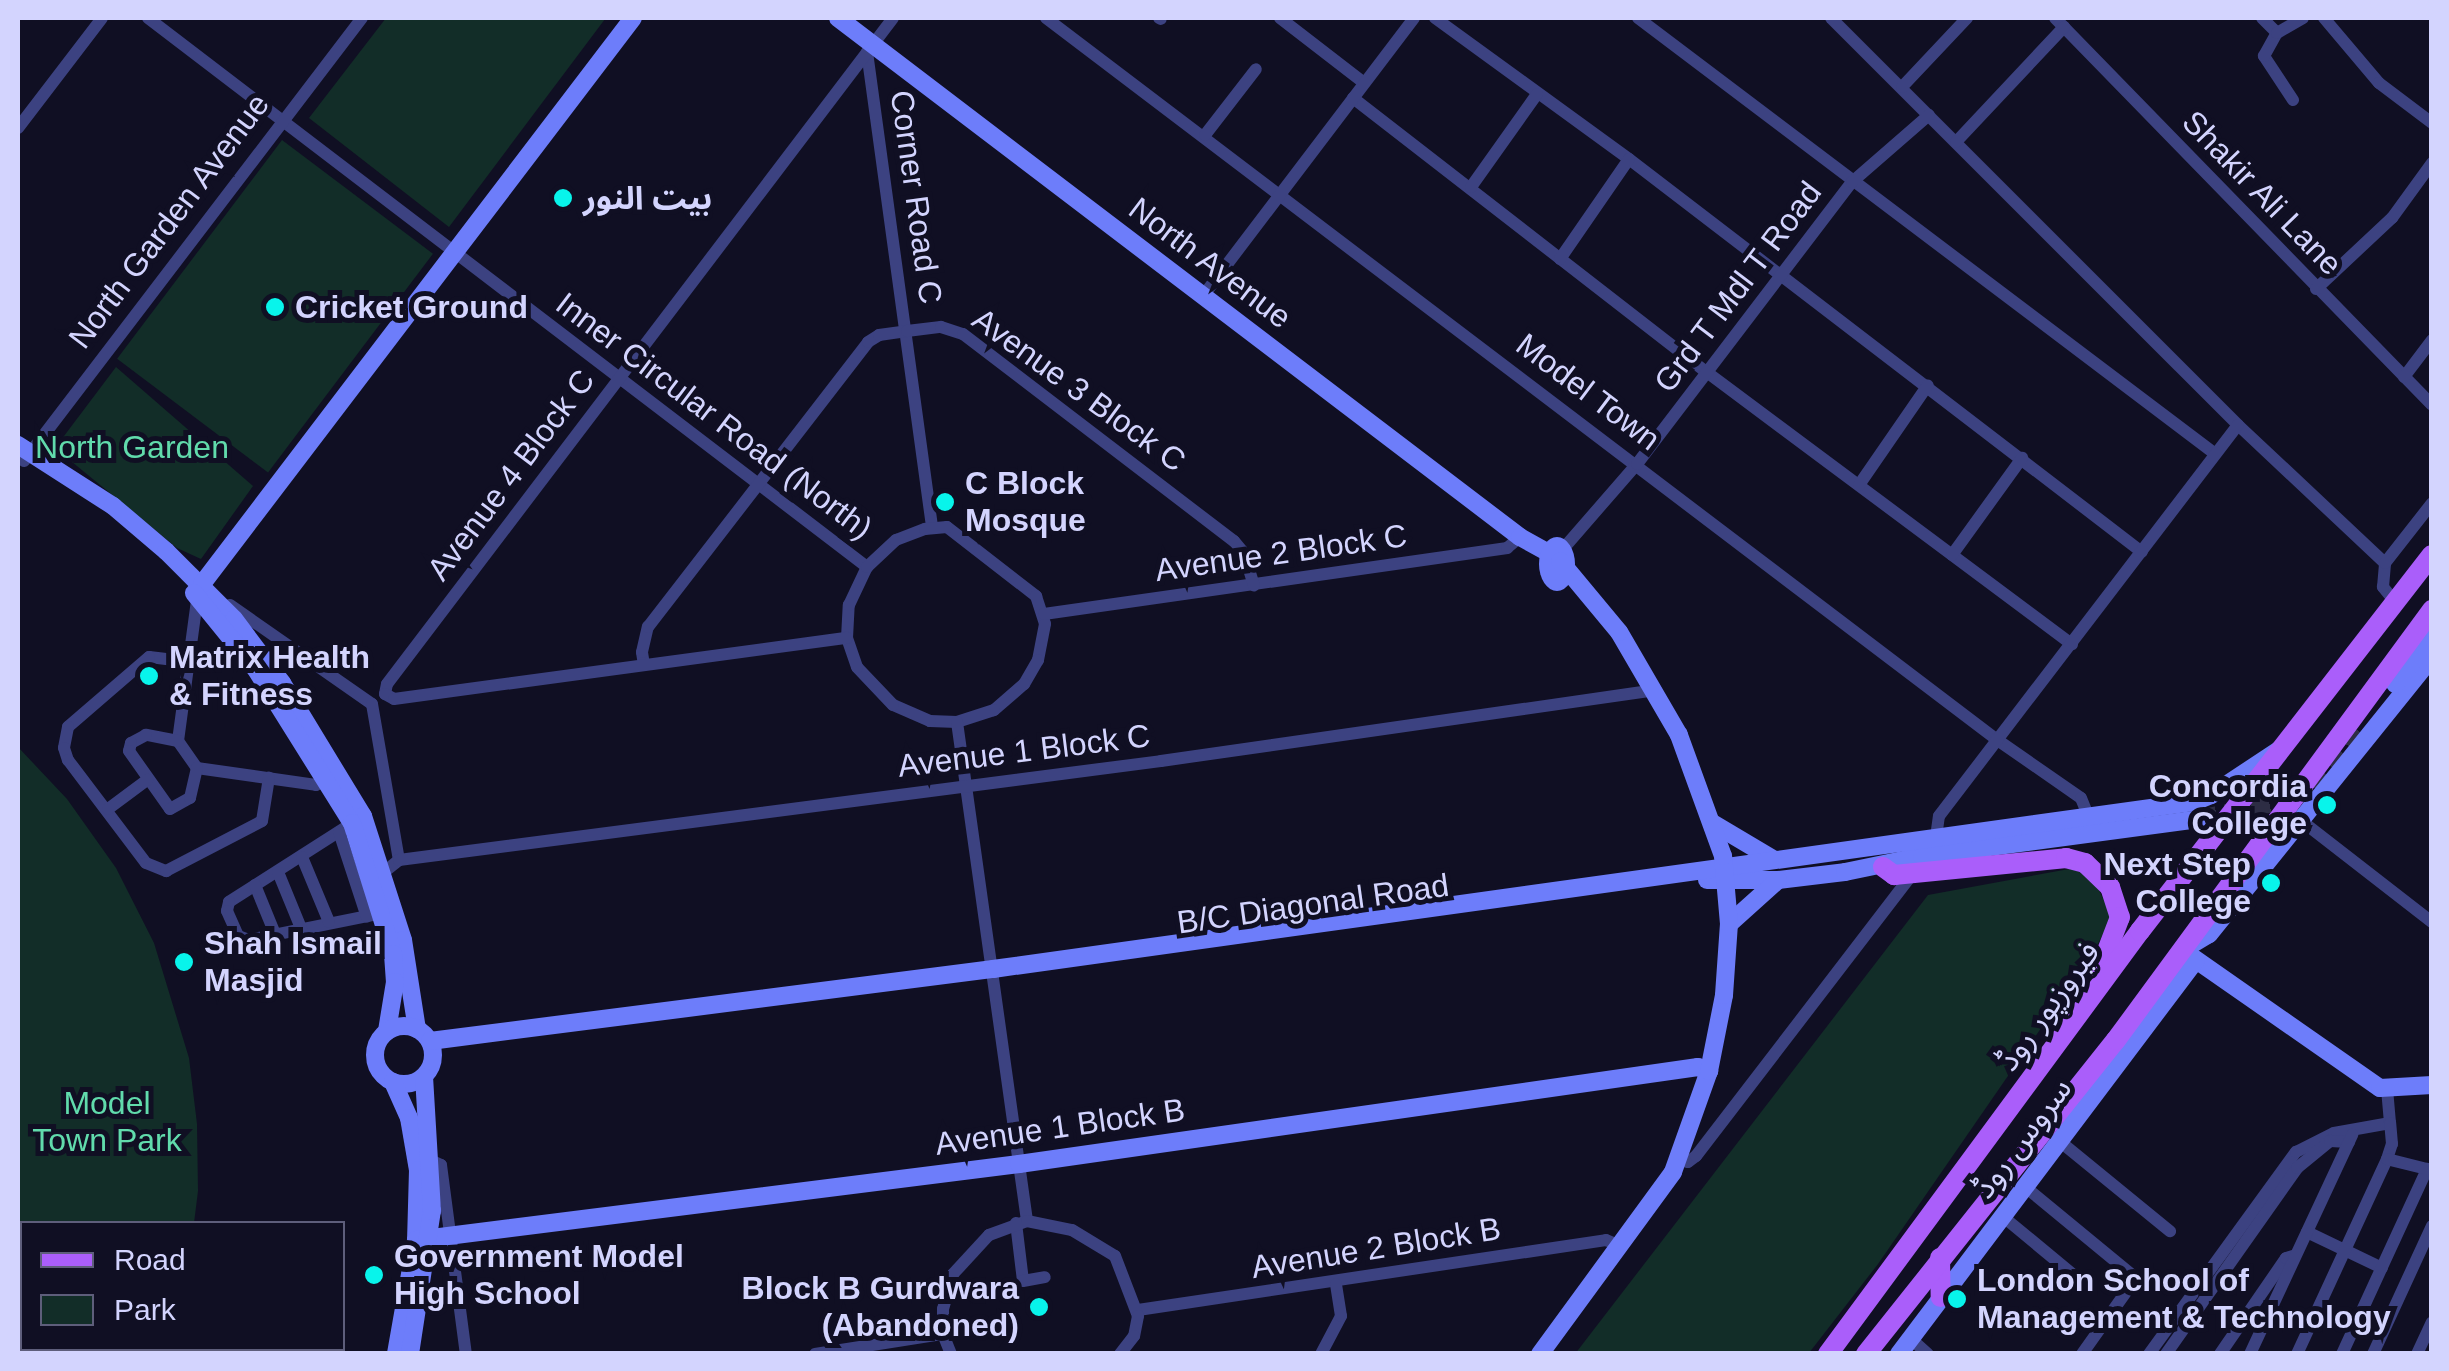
<!DOCTYPE html>
<html>
<head>
<meta charset="utf-8">
<style>
  body { margin:0 }
  #map { position:relative; width:2449px; height:1371px; overflow:hidden; background:#100f23; font-family:Helvetica,"Noto Sans Arabic",sans-serif }
  div>[style] { position:absolute }
  [style*='--x'] { left:calc(var(--x)*1px); top:calc(var(--y)*1px); width:calc(var(--w)*1px); rotate:calc(var(--a)*1deg) }
  .green>* { inset:0; background:#122d28; transform-origin:0 0 }
  .secondary-tunnel>* { height:18px; margin-top:-9px; transform-origin:0; background:repeating-linear-gradient(90deg,#2d2d44 0 18px,transparent 0 27px) }
  .street>* { height:12px; margin:-6px; padding:0 6px; transform-origin:6px; border-radius:6px; background:#3c4281 }
  .secondary>* { height:18px; margin:-9px; padding:0 9px; transform-origin:9px; border-radius:9px; background:#6d7dfa }
  .secondary>.ring { margin:-9px; padding:0; box-sizing:content-box; background:none; border:18px solid #6d7dfa; border-radius:50% }
  .primary>* { height:20px; margin:-10px; padding:0 10px; transform-origin:10px; border-radius:10px; background:#aa5efa }
  .dots>* { width:28px; height:28px; translate:-50% -50%; box-sizing:border-box; border:5px solid #100f23; border-radius:50% }
  span { translate:-50% -50%; white-space:nowrap; text-align:center; line-height:1.15; -webkit-text-stroke:10px #100f23; paint-order:stroke }
  .street-label { font-size:32px; color:#d3d4fe }
  .poi-label { font-size:32px; color:#d3d4fe; font-weight:700 }
  .left { translate:0 -50%; text-align:left }
  .right { translate:-100% -50%; text-align:right }
  .park-label { font-size:32px; color:#61dbac }
  .frame { position:absolute; inset:0; border:20px solid #d3d4fe; pointer-events:none }
  .legend { position:absolute; left:20px; top:1221px; width:325px; height:130px; box-sizing:border-box; background:#100f23; border:2px solid #5e5e7b; margin:0; padding:12px 18px; list-style:none; font-size:30px; color:#d3d4fe }
  .legend li { display:flex; align-items:center; gap:20px; height:50px }
  .legend b { width:50px; border:2px solid #5e5e7b }
</style>
</head>
<body>
<div id="map">
  <div class="green">
    <div style="clip-path:polygon(386px 18px,605px 19px,449px 227px,309px 118px)"></div>
    <div style="left:282px;top:140px;width:189px;height:274px;rotate:37deg"></div>
    <div style="clip-path:polygon(116px 367px,253px 486px,201px 559px,177px 548px,55px 448px)"></div>
    <div style="clip-path:polygon(18px 747px,67px 799px,116px 868px,154px 943px,189px 1058px,197px 1124px,198px 1191px,194px 1223px,22px 1224px,22px 1348px,167px 1349px,165px 1353px,18px 1353px)"></div>
    <div style="clip-path:polygon(2069px 869px,2091px 874px,2112px 917px,2093px 953px,1878px 1264px,1809px 1353px,1575px 1354px,1928px 895px)"></div>
  </div>
  <div class="secondary-tunnel">
    <div style="--x:2199;--y:819;--w:100;--a:-12.1"></div>
    <div style="--x:2297;--y:798;--w:19;--a:-35"></div>
    <div style="--x:2313;--y:787;--w:73;--a:-51.1"></div>
  </div>
  <div class="street">
    <div style="--x:148;--y:18;--w:905;--a:37.36"></div>
    <div style="--x:1046;--y:18;--w:1193;--a:37.2"></div>
    <div style="--x:1996;--y:739;--w:103;--a:34.8"></div>
    <div style="--x:2081;--y:798;--w:18;--a:68"></div>
    <div style="--x:1159;--y:18;--w:2;--a:27"></div>
    <div style="--x:1280;--y:18;--w:106;--a:37.7"></div>
    <div style="--x:1435;--y:18;--w:240;--a:36"></div>
    <div style="--x:1629;--y:159;--w:646;--a:37.46"></div>
    <div style="--x:1638;--y:18;--w:722;--a:37.06"></div>
    <div style="--x:1831;--y:18;--w:576;--a:45"></div>
    <div style="--x:2238;--y:425;--w:202;--a:43.2"></div>
    <div style="--x:2055;--y:18;--w:540;--a:45.75"></div>
    <div style="--x:2262;--y:18;--w:21;--a:45"></div>
    <div style="--x:2324;--y:18;--w:85;--a:49.8"></div>
    <div style="--x:2379;--y:83;--w:66;--a:37"></div>
    <div style="--x:867;--y:52;--w:480;--a:82.2"></div>
    <div style="--x:1902;--y:87;--w:95;--a:-46.7"></div>
    <div style="--x:1353;--y:98;--w:449;--a:37.8"></div>
    <div style="--x:1708;--y:373;--w:454;--a:36.7"></div>
    <div style="--x:2293;--y:100;--w:53;--a:-123.4"></div>
    <div style="--x:2264;--y:56;--w:26;--a:-61"></div>
    <div style="--x:2277;--y:33;--w:30;--a:-30"></div>
    <div style="--x:18;--y:128;--w:138;--a:-52.6"></div>
    <div style="--x:1205;--y:135;--w:83;--a:-52.3"></div>
    <div style="--x:1956;--y:142;--w:158;--a:-46.8"></div>
    <div style="--x:1471;--y:187;--w:114;--a:-54.6"></div>
    <div style="--x:1560;--y:259;--w:121;--a:-55.4"></div>
    <div style="--x:2316;--y:289;--w:104;--a:-43.1"></div>
    <div style="--x:2392;--y:218;--w:68;--a:-54"></div>
    <div style="--x:1203;--y:296;--w:349;--a:-52.8"></div>
    <div style="--x:2404;--y:377;--w:46;--a:-52.9"></div>
    <div style="--x:24;--y:461;--w:557;--a:-52.66"></div>
    <div style="--x:1859;--y:485;--w:121;--a:-55.4"></div>
    <div style="--x:947;--y:527;--w:113;--a:37.8"></div>
    <div style="--x:1036;--y:596;--w:29;--a:72"></div>
    <div style="--x:1045;--y:624;--w:37;--a:101"></div>
    <div style="--x:1038;--y:660;--w:28;--a:120"></div>
    <div style="--x:1024;--y:684;--w:40;--a:139"></div>
    <div style="--x:994;--y:710;--w:39;--a:162"></div>
    <div style="--x:957;--y:722;--w:27;--a:-178"></div>
    <div style="--x:930;--y:721;--w:40;--a:-156.6"></div>
    <div style="--x:893;--y:705;--w:52;--a:-133.5"></div>
    <div style="--x:857;--y:667;--w:31;--a:-109"></div>
    <div style="--x:847;--y:638;--w:33;--a:-87"></div>
    <div style="--x:849;--y:605;--w:42;--a:-64.7"></div>
    <div style="--x:867;--y:567;--w:40;--a:-43"></div>
    <div style="--x:896;--y:540;--w:31;--a:-21"></div>
    <div style="--x:925;--y:529;--w:22;--a:-5"></div>
    <div style="--x:1563;--y:549;--w:113;--a:-49"></div>
    <div style="--x:1637;--y:464;--w:355;--a:-52.7"></div>
    <div style="--x:1852;--y:182;--w:102;--a:-41"></div>
    <div style="--x:1952;--y:555;--w:120;--a:-54.2"></div>
    <div style="--x:198;--y:593;--w:149;--a:97.7"></div>
    <div style="--x:178;--y:741;--w:33;--a:55"></div>
    <div style="--x:197;--y:768;--w:120;--a:8.1"></div>
    <div style="--x:316;--y:785;--w:18;--a:-29"></div>
    <div style="--x:2396;--y:603;--w:21;--a:-129"></div>
    <div style="--x:2383;--y:587;--w:24;--a:-85"></div>
    <div style="--x:2385;--y:563;--w:76;--a:-51.9"></div>
    <div style="--x:230;--y:605;--w:173;--a:34.9"></div>
    <div style="--x:372;--y:704;--w:158;--a:80.2"></div>
    <div style="--x:399;--y:860;--w:19;--a:141"></div>
    <div style="--x:1044;--y:614;--w:468;--a:-8.1"></div>
    <div style="--x:1507;--y:548;--w:17;--a:-40"></div>
    <div style="--x:191;--y:662;--w:42;--a:-173.2"></div>
    <div style="--x:149;--y:657;--w:107;--a:139.2"></div>
    <div style="--x:68;--y:727;--w:21;--a:101"></div>
    <div style="--x:64;--y:748;--w:13;--a:72"></div>
    <div style="--x:68;--y:760;--w:129;--a:52.9"></div>
    <div style="--x:146;--y:863;--w:22;--a:22"></div>
    <div style="--x:166;--y:871;--w:108;--a:-27.5"></div>
    <div style="--x:262;--y:821;--w:44;--a:-80.8"></div>
    <div style="--x:644;--y:665;--w:13;--a:-99"></div>
    <div style="--x:642;--y:652;--w:26;--a:-77"></div>
    <div style="--x:648;--y:627;--w:360;--a:-52.3"></div>
    <div style="--x:868;--y:342;--w:13;--a:-32"></div>
    <div style="--x:879;--y:335;--w:28;--a:-8"></div>
    <div style="--x:907;--y:331;--w:34;--a:-7"></div>
    <div style="--x:941;--y:327;--w:23;--a:18"></div>
    <div style="--x:963;--y:334;--w:341;--a:37.4"></div>
    <div style="--x:1234;--y:541;--w:16;--a:50"></div>
    <div style="--x:1244;--y:553;--w:34;--a:73"></div>
    <div style="--x:385;--y:694;--w:10;--a:-79"></div>
    <div style="--x:387;--y:684;--w:836;--a:-52.77"></div>
    <div style="--x:385;--y:694;--w:10;--a:29"></div>
    <div style="--x:394;--y:699;--w:457;--a:-7.7"></div>
    <div style="--x:957;--y:722;--w:504;--a:82.01"></div>
    <div style="--x:178;--y:741;--w:33;--a:-169"></div>
    <div style="--x:146;--y:735;--w:17;--a:152"></div>
    <div style="--x:131;--y:743;--w:8;--a:104"></div>
    <div style="--x:129;--y:751;--w:71;--a:54.7"></div>
    <div style="--x:170;--y:809;--w:23;--a:-29"></div>
    <div style="--x:190;--y:798;--w:31;--a:-77"></div>
    <div style="--x:108;--y:809;--w:49;--a:-36.6"></div>
    <div style="--x:357;--y:820;--w:152;--a:147.4"></div>
    <div style="--x:229;--y:902;--w:9;--a:103"></div>
    <div style="--x:227;--y:911;--w:27;--a:66"></div>
    <div style="--x:238;--y:936;--w:12;--a:20"></div>
    <div style="--x:249;--y:940;--w:137;--a:-11.4"></div>
    <div style="--x:2303;--y:822;--w:163;--a:37.8"></div>
    <div style="--x:339;--y:832;--w:89;--a:71.8"></div>
    <div style="--x:1936;--y:837;--w:21;--a:-82"></div>
    <div style="--x:1939;--y:816;--w:492;--a:-52.6"></div>
    <div style="--x:302;--y:857;--w:70;--a:67.4"></div>
    <div style="--x:399;--y:860;--w:768;--a:-7.4"></div>
    <div style="--x:1161;--y:761;--w:500;--a:-8.16"></div>
    <div style="--x:278;--y:872;--w:61;--a:67.7"></div>
    <div style="--x:255;--y:885;--w:53;--a:67.8"></div>
    <div style="--x:2057;--y:1139;--w:146;--a:39.2"></div>
    <div style="--x:1678;--y:1159;--w:10;--a:17"></div>
    <div style="--x:1688;--y:1162;--w:10;--a:-37"></div>
    <div style="--x:1696;--y:1156;--w:357;--a:-52.5"></div>
    <div style="--x:430;--y:1160;--w:12;--a:24"></div>
    <div style="--x:441;--y:1165;--w:191;--a:82.5"></div>
    <div style="--x:2023;--y:1185;--w:146;--a:39.5"></div>
    <div style="--x:2136;--y:1278;--w:93;--a:125.4"></div>
    <div style="--x:2001;--y:1215;--w:105;--a:39.6"></div>
    <div style="--x:1016;--y:1223;--w:58;--a:83.1"></div>
    <div style="--x:1023;--y:1281;--w:22;--a:-10"></div>
    <div style="--x:2307;--y:1232;--w:83;--a:25.6"></div>
    <div style="--x:1138;--y:1310;--w:473;--a:-8.5"></div>
    <div style="--x:1606;--y:1240;--w:15;--a:23"></div>
    <div style="--x:1910;--y:1338;--w:24;--a:42"></div>
    <div style="--x:815;--y:1354;--w:130;--a:-8.9"></div>
    <div style="--x:951;--y:1354;--w:22;--a:-112"></div>
    <div style="--x:943;--y:1334;--w:25;--a:-90"></div>
    <div style="--x:943;--y:1309;--w:36;--a:-74"></div>
    <div style="--x:953;--y:1274;--w:53;--a:-47.3"></div>
    <div style="--x:989;--y:1235;--w:40;--a:-20.2"></div>
    <div style="--x:1027;--y:1221;--w:46;--a:11.3"></div>
    <div style="--x:1072;--y:1230;--w:50;--a:31.2"></div>
    <div style="--x:1115;--y:1256;--w:64;--a:69"></div>
    <div style="--x:1138;--y:1316;--w:20;--a:101"></div>
    <div style="--x:1134;--y:1336;--w:23;--a:128"></div>
    <div style="--x:1321;--y:1354;--w:43;--a:-62.2"></div>
    <div style="--x:1341;--y:1316;--w:32;--a:-99"></div>
    <div style="--x:2149;--y:1354;--w:250;--a:-54"></div>
    <div style="--x:2296;--y:1152;--w:42;--a:-26.6"></div>
    <div style="--x:2334;--y:1133;--w:57;--a:-10.1"></div>
    <div style="--x:2390;--y:1123;--w:33;--a:-95"></div>
    <div style="--x:2166;--y:1354;--w:228;--a:-54.8"></div>
    <div style="--x:2297;--y:1168;--w:43;--a:-39.3"></div>
    <div style="--x:2330;--y:1141;--w:19;--a:3"></div>
    <div style="--x:2220;--y:1354;--w:116;--a:-55.5"></div>
    <div style="--x:2286;--y:1258;--w:7;--a:-16"></div>
    <div style="--x:2250;--y:1354;--w:242;--a:-65"></div>
    <div style="--x:2297;--y:1354;--w:215;--a:-65.2"></div>
    <div style="--x:2387;--y:1159;--w:16;--a:-72"></div>
    <div style="--x:2392;--y:1144;--w:21;--a:-95"></div>
    <div style="--x:2342;--y:1354;--w:204;--a:-65.3"></div>
    <div style="--x:2427;--y:1169;--w:41;--a:-166"></div>
    <div style="--x:2373;--y:1354;--w:141;--a:-65.3"></div>
    <div style="--x:2417;--y:1354;--w:35;--a:-65"></div>
  </div>
  <div class="secondary">
    <div style="--x:838;--y:18;--w:857;--a:37.27"></div>
    <div style="--x:1520;--y:537;--w:33;--a:29"></div>
    <div style="--x:18;--y:445;--w:113;--a:32.7"></div>
    <div style="--x:113;--y:506;--w:70;--a:40.3"></div>
    <div style="--x:166;--y:551;--w:96;--a:45"></div>
    <div style="--x:234;--y:619;--w:80;--a:53.1"></div>
    <div style="--x:282;--y:683;--w:156;--a:58.7"></div>
    <div style="--x:363;--y:816;--w:130;--a:72.1"></div>
    <div style="--x:403;--y:940;--w:90;--a:81.1"></div>
    <div class="ring" style="left:1548px;top:546px;width:-2px;height:-2px"></div>
    <div style="--x:202;--y:584;--w:711;--a:-52.71"></div>
    <div style="--x:194;--y:593;--w:97;--a:50.9"></div>
    <div style="--x:255;--y:668;--w:183;--a:58"></div>
    <div style="--x:352;--y:823;--w:137;--a:72.6"></div>
    <div style="--x:393;--y:954;--w:28;--a:86"></div>
    <div style="--x:395;--y:982;--w:50;--a:99.3"></div>
    <div style="--x:2432;--y:657;--w:356;--a:128.8"></div>
    <div style="--x:2209;--y:934;--w:31;--a:149"></div>
    <div style="--x:2182;--y:950;--w:241;--a:34.9"></div>
    <div style="--x:2380;--y:1088;--w:52;--a:-3.3"></div>
    <div style="--x:2395;--y:684;--w:60;--a:-51.8"></div>
    <div style="--x:1714;--y:824;--w:69;--a:30.7"></div>
    <div style="--x:1707;--y:880;--w:71;--a:0"></div>
    <div style="--x:1778;--y:880;--w:67;--a:-6.8"></div>
    <div style="--x:1845;--y:872;--w:79;--a:-11.7"></div>
    <div style="--x:1922;--y:856;--w:279;--a:-7.6"></div>
    <div style="--x:1729;--y:924;--w:66;--a:-41.9"></div>
    <div class="ring" style="left:375px;top:1026px;width:40px;height:40px"></div>
    <div style="--x:430;--y:1041;--w:568;--a:-7.29"></div>
    <div style="--x:993;--y:969;--w:1213;--a:-7.92"></div>
    <div style="--x:2194;--y:802;--w:18;--a:-22"></div>
    <div style="--x:2211;--y:795;--w:82;--a:-33.5"></div>
    <div style="--x:393;--y:1082;--w:39;--a:66"></div>
    <div style="--x:409;--y:1118;--w:53;--a:80.2"></div>
    <div style="--x:418;--y:1170;--w:70;--a:91.6"></div>
    <div style="--x:416;--y:1240;--w:116;--a:100"></div>
    <div style="--x:416;--y:1240;--w:608;--a:-7.18"></div>
    <div style="--x:1019;--y:1164;--w:686;--a:-8.13"></div>
    <div style="--x:1698;--y:1067;--w:12;--a:20"></div>
    <div style="--x:410;--y:1354;--w:145;--a:-81.3"></div>
    <div style="--x:432;--y:1211;--w:134;--a:-93.4"></div>
    <div style="--x:1540;--y:1354;--w:225;--a:-53.8"></div>
    <div style="--x:1673;--y:1172;--w:107;--a:-70.4"></div>
    <div style="--x:1709;--y:1071;--w:77;--a:-78.8"></div>
    <div style="--x:1724;--y:995;--w:71;--a:-86"></div>
    <div style="--x:1729;--y:924;--w:68;--a:-95"></div>
    <div style="--x:1723;--y:856;--w:129;--a:-110"></div>
    <div style="--x:1679;--y:735;--w:119;--a:-120.2"></div>
    <div style="--x:1619;--y:632;--w:92;--a:-129.7"></div>
    <div style="--x:1899;--y:1354;--w:493;--a:-53"></div>
  </div>
  <div class="primary">
    <div style="--x:1883;--y:867;--w:14;--a:36"></div>
    <div style="--x:1894;--y:875;--w:173;--a:-5.6"></div>
    <div style="--x:2066;--y:858;--w:20;--a:15"></div>
    <div style="--x:2085;--y:863;--w:35;--a:44"></div>
    <div style="--x:2110;--y:887;--w:32;--a:72"></div>
    <div style="--x:2120;--y:917;--w:56;--a:111"></div>
    <div style="--x:1940;--y:1258;--w:39;--a:89"></div>
    <div style="--x:1828;--y:1354;--w:526;--a:-53.59"></div>
    <div style="--x:2140;--y:931;--w:476;--a:-52.2"></div>
    <div style="--x:1866;--y:1354;--w:401;--a:-51.5"></div>
    <div style="--x:2116;--y:1040;--w:534;--a:-53.69"></div>
  </div>
  <div class="dots">
    <div style="left:563px;top:198px;background:#08f4eb"></div>
    <div style="left:275px;top:307px;background:#08f4eb"></div>
    <div style="left:945px;top:502px;background:#08f4eb"></div>
    <div style="left:149px;top:676px;background:#08f4eb"></div>
    <div style="left:2327px;top:805px;background:#08f4eb"></div>
    <div style="left:2271px;top:883px;background:#08f4eb"></div>
    <div style="left:184px;top:962px;background:#08f4eb"></div>
    <div style="left:374px;top:1275px;background:#08f4eb"></div>
    <div style="left:1957px;top:1299px;background:#08f4eb"></div>
    <div style="left:1039px;top:1307px;background:#08f4eb"></div>
  </div>
  <div class="street-label">
    <span style="left:2262px;top:193px;rotate:46deg">Shakir Ali Lane</span>
    <span style="left:916px;top:197px;rotate:82deg">Corner Road C</span>
    <span style="left:169px;top:221px;rotate:-53deg">North Garden Avenue</span>
    <span style="left:1210px;top:263px;rotate:37deg">North Avenue</span>
    <span style="left:1738px;top:287px;rotate:-53deg">Grd T Mdl T Road</span>
    <span style="left:1079px;top:390px;rotate:36deg">Avenue 3 Block C</span>
    <span style="left:1588px;top:392px;rotate:37deg">Model Town</span>
    <span style="left:714px;top:416px;rotate:37deg">Inner Circular Road (North)</span>
    <span style="left:511px;top:475px;rotate:-53deg">Avenue 4 Block C</span>
    <span style="left:1281px;top:553px;rotate:-8deg">Avenue 2 Block C</span>
    <span style="left:1024px;top:751px;rotate:-7deg">Avenue 1 Block C</span>
    <span style="left:1313px;top:904px;rotate:-8deg">B/C Diagonal Road</span>
    <span style="left:2048px;top:1006px;rotate:-54deg">فیروزپور روڈ</span>
    <span style="left:1060px;top:1127px;rotate:-8deg">Avenue 1 Block B</span>
    <span style="left:2022px;top:1138px;rotate:-53deg">سروس روڈ</span>
    <span style="left:1376px;top:1248px;rotate:-9deg">Avenue 2 Block B</span>
  </div>
  <div class="poi-label">
    <span class="left" style="left:583px;top:198px">بیت النور</span>
    <span class="left" style="left:295px;top:307px">Cricket Ground</span>
    <span class="left" style="left:965px;top:502px">C Block<br>Mosque</span>
    <span class="left" style="left:169px;top:676px">Matrix Health<br>&amp; Fitness</span>
    <span class="right" style="left:2307px;top:805px">Concordia<br>College</span>
    <span class="right" style="left:2251px;top:883px">Next Step<br>College</span>
    <span class="left" style="left:204px;top:962px">Shah Ismail<br>Masjid</span>
    <span class="left" style="left:394px;top:1275px">Government Model<br>High School</span>
    <span class="left" style="left:1977px;top:1299px">London School of<br>Management &amp; Technology</span>
    <span class="right" style="left:1019px;top:1307px">Block B Gurdwara<br>(Abandoned)</span>
  </div>
  <div class="park-label">
    <span style="left:132px;top:447px">North Garden</span>
    <span style="left:107px;top:1122px">Model<br>Town Park</span>
  </div>
  <div class="frame"></div>
  <ul class="legend">
  <li><b style="height:12px;background:#aa5efa"></b>Road</li>
  <li><b style="height:28px;background:#122d28"></b>Park</li>
  </ul>
</div>
</body>
</html>
